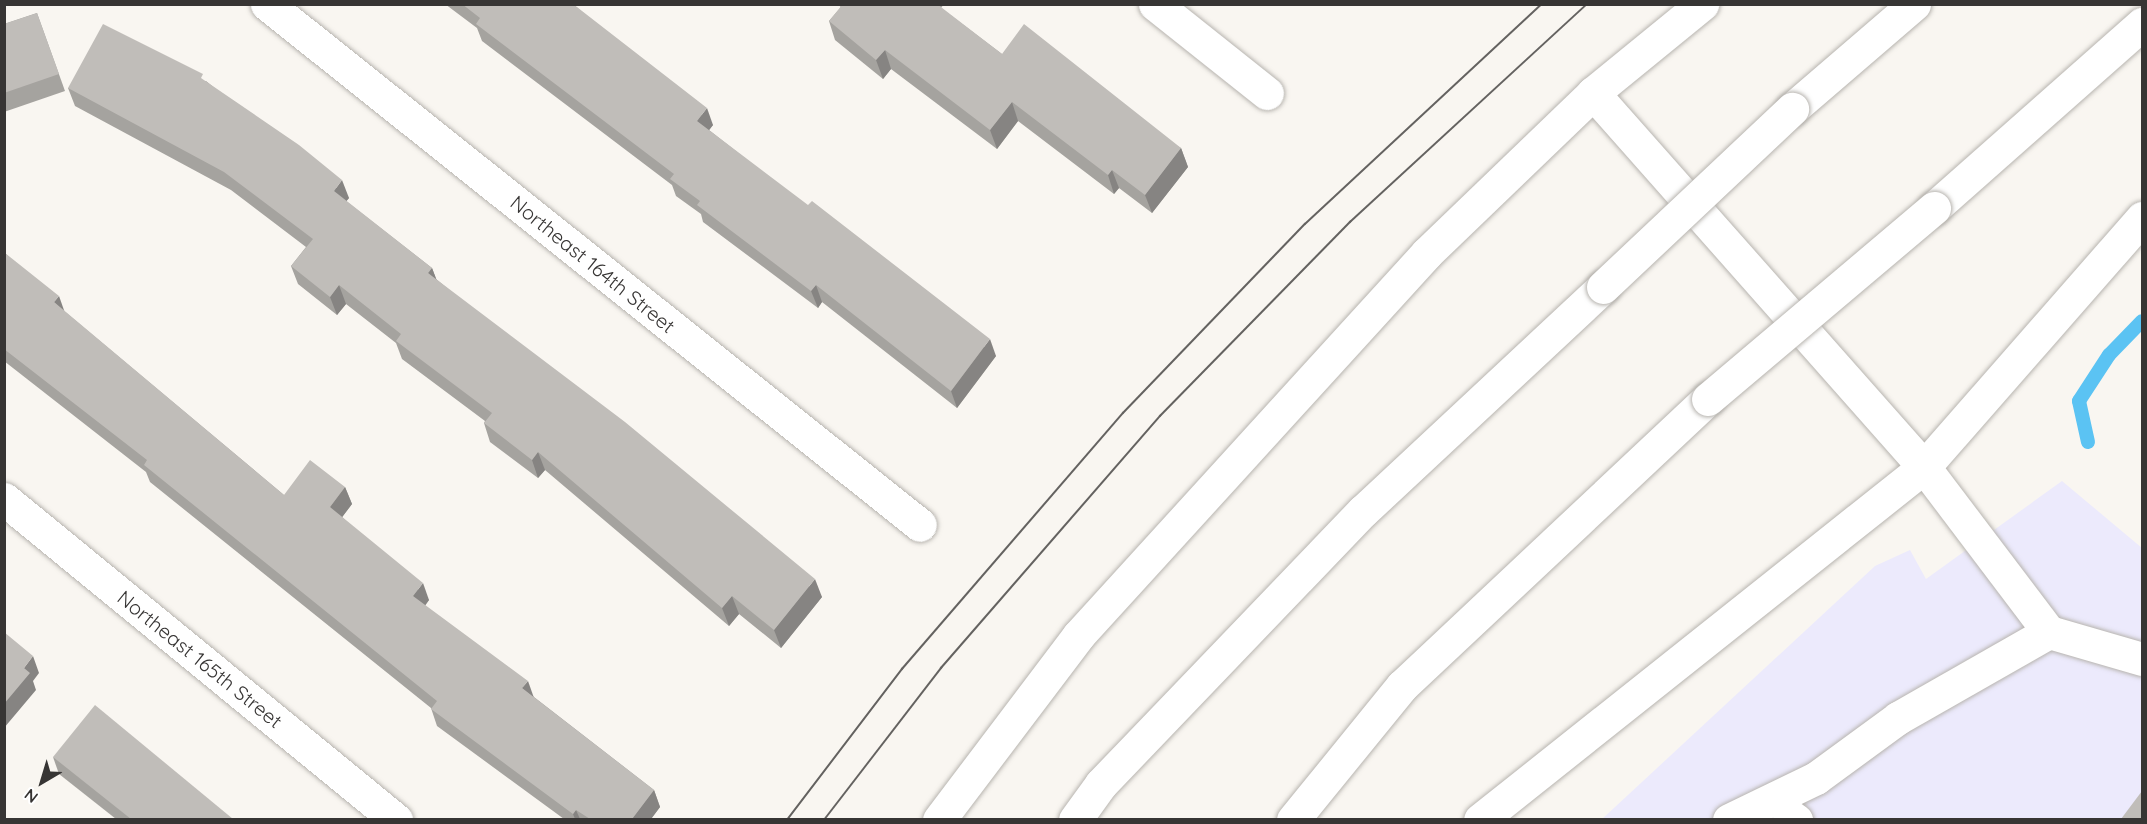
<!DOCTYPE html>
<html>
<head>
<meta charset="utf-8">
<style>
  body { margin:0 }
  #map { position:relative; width:2147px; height:824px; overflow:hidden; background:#f9f6f1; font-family:Quicksand,sans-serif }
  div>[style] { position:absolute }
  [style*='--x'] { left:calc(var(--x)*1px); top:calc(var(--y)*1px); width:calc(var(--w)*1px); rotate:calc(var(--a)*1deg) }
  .industrial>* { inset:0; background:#eceafc }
  .stream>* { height:14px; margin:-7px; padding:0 7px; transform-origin:7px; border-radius:7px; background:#5bc3f3 }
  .roads { filter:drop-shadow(0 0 2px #b7b4af) drop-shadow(0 0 2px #b7b4af) }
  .minor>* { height:33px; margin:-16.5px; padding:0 16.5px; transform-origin:16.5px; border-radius:16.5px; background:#fff }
  .highway>* { height:33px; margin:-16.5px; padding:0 16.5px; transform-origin:16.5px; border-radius:16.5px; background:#fff }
  .tram>* { height:1.5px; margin:-0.75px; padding:0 0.75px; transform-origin:0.75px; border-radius:0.75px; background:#646260 }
  .bridges { filter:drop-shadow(0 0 2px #b7b4af) drop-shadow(0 0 2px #b7b4af) }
  .highway-bridge>* { height:33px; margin:-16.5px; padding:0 16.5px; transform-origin:16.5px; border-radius:16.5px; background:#fff }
  .wall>* { inset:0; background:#a5a39f }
  .shaded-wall>* { inset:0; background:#868482 }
  .building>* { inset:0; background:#c0bdb9 }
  span { translate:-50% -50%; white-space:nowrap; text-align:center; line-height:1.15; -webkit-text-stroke:5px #fff; paint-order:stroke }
  .street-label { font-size:20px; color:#373534 }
  .frame { position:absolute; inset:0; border:6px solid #373534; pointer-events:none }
  .north { position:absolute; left:12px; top:752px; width:60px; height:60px; -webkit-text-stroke:4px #fff; paint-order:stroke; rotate:218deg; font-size:16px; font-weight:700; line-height:24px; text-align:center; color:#373534 }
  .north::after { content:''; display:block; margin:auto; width:21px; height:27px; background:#373534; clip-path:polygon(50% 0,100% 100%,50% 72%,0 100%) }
</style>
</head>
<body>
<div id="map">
  <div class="industrial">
    <div style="clip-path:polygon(2062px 481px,2142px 548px,2142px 819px,1601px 820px,1875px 566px,1910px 550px,1926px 579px)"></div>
  </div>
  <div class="stream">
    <div style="--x:2088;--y:442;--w:42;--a:-102.4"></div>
    <div style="--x:2079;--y:401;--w:55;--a:-56.9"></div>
    <div style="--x:2109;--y:355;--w:47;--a:-45.9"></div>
  </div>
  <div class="roads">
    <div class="minor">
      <div style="--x:267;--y:4;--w:835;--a:38.58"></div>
      <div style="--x:1155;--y:4;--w:143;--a:38.5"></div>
      <div style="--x:1593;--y:93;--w:499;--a:48.5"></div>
      <div style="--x:1924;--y:467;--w:207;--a:52.9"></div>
      <div style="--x:2049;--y:632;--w:97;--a:16.2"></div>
      <div style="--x:4;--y:499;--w:507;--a:39.31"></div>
      <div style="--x:1789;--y:815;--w:9;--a:36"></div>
      <div style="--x:1729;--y:820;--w:97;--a:-25.8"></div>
      <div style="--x:1816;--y:778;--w:102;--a:-36.2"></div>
      <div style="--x:1898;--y:718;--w:174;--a:-29.7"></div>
    </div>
    <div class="highway">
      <div style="--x:1792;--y:109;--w:161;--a:-40.7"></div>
      <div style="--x:1934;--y:208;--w:278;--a:-41.5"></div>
      <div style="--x:939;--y:820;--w:231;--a:-52.9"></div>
      <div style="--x:1078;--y:636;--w:518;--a:-47.66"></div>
      <div style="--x:1427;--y:253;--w:231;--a:-43.9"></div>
      <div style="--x:1593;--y:93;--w:141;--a:-39.2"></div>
      <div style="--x:1075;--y:820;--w:44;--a:-54.2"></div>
      <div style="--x:1101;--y:784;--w:378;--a:-46.2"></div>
      <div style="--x:1363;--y:511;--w:328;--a:-43"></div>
      <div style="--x:1293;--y:820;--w:173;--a:-50.9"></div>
      <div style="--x:1402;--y:686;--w:420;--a:-43.2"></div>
      <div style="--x:1480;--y:820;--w:567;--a:-38.49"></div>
      <div style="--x:1924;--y:467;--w:331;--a:-48.8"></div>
    </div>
  </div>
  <div class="tram">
    <div style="--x:787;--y:820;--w:190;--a:-52.7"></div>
    <div style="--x:902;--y:669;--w:338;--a:-49.2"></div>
    <div style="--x:1123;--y:413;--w:262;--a:-46.1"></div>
    <div style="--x:1305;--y:224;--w:323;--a:-42.9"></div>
    <div style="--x:824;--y:820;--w:192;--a:-52.4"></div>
    <div style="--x:941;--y:668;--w:334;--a:-49"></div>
    <div style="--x:1160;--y:416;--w:272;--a:-45.6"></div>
    <div style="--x:1350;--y:222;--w:322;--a:-42.6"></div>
  </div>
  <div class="bridges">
    <div class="highway-bridge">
      <div style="--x:1603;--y:287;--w:260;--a:-43.3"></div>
      <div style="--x:1708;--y:399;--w:296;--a:-40.2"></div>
    </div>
  </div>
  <div class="wall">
    <div style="clip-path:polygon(445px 4px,573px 4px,713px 125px,709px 130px,996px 356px,957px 408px,822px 302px,818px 308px,703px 222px,701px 214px,676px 196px,672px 185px,482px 41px,477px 28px)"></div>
    <div style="clip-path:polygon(837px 4px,944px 4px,941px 8px,1002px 54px,1181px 148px,1188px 167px,1152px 213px,1119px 188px,1114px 194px,1018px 121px,997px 149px,891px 69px,883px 79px,835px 40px,829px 21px,841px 7px)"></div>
    <div style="clip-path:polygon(37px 13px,65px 91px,4px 112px,4px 24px)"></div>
    <div style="clip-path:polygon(206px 81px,349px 198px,346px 201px,432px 268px,436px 279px,822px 597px,781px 648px,739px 614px,729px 626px,545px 470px,538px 478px,490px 442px,484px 423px,485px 421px,402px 359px,396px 343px,346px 304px,337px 315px,298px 284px,291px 266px,306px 247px,231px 190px,75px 106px,68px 88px)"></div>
    <div style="clip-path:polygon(5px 253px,64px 311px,284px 495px,345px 487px,352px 504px,342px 517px,429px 600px,425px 606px,534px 697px,654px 790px,660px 807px,651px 819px,564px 819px,437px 726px,431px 708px,150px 482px,146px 472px,4px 361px)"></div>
    <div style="clip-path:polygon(53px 757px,233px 819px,116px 819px,59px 774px)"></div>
  </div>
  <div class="shaded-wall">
    <div style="clip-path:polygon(885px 50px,891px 69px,883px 79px,876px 60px)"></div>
    <div style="clip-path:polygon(1012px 102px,1018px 121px,997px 149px,990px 130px)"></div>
    <div style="clip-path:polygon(707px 108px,713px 125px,703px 138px,697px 121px)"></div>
    <div style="clip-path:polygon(1181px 148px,1188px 167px,1152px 213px,1145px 195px)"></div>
    <div style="clip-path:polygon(1112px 170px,1119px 188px,1114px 194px,1108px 175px)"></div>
    <div style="clip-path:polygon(342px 180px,349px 198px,340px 209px,334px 191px)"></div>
    <div style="clip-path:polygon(432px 268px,439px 286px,428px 273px)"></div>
    <div style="clip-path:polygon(339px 285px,346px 304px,337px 315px,330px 297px)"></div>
    <div style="clip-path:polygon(816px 285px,822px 302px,818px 308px,811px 291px)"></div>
    <div style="clip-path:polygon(59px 296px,65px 313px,54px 302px)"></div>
    <div style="clip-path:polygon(990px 339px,996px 356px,957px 408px,951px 391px)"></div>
    <div style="clip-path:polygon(538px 452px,545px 470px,538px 478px,532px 460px)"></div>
    <div style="clip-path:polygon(345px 487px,352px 504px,337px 524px,330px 507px)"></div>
    <div style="clip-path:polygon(815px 579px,822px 597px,781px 648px,774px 630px)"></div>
    <div style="clip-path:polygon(423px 583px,429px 600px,419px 613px,413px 596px)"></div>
    <div style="clip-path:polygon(732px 596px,739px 614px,729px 626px,722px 608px)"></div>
    <div style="clip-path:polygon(33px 656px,39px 673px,33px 681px,36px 690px,4px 728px,4px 704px,24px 668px)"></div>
    <div style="clip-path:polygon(528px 681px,534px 698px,522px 688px)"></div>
    <div style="clip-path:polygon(654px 790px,660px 807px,651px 819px,632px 819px)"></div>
    <div style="clip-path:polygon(576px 810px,580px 819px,575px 819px,573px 814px)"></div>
  </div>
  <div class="building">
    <div style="clip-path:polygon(462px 4px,573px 4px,707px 108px,697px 121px,808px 205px,812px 201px,990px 339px,951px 391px,816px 285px,811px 291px,697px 205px,700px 201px,670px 179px,674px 174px,476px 24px,480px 18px)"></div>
    <div style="clip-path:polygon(843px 4px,937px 4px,1002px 54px,1024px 24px,1181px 148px,1145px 195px,1112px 170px,1108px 175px,1012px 102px,990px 130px,885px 50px,876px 60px,829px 21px)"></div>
    <div style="clip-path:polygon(37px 13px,59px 74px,4px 93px,4px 24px)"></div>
    <div style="clip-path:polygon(103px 24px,203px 74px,201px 78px,299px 145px,342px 180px,334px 191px,432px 268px,428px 273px,625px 422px,815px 579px,774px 630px,732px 596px,722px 608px,538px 452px,532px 460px,484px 423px,492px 413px,396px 341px,401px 334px,339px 285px,330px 297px,291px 266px,313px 239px,224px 172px,68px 88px)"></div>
    <div style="clip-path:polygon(5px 253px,59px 296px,54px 302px,284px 495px,310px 460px,345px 487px,330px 507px,423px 583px,413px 596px,528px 681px,522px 688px,654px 790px,632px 819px,590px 819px,576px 810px,573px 814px,431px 709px,437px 701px,144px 465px,147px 460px,4px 349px)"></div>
    <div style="clip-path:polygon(4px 632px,33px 656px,24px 668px,30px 673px,4px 704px)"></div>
    <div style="clip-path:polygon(95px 705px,233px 819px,131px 819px,53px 757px)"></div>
    <div style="clip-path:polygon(2142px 791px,2142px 819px,2121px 819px)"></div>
  </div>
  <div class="street-label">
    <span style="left:593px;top:264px;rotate:39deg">Northeast 164th Street</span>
    <span style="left:200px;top:659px;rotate:39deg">Northeast 165th Street</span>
  </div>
  <div class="frame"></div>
  <div class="north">N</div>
</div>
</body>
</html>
